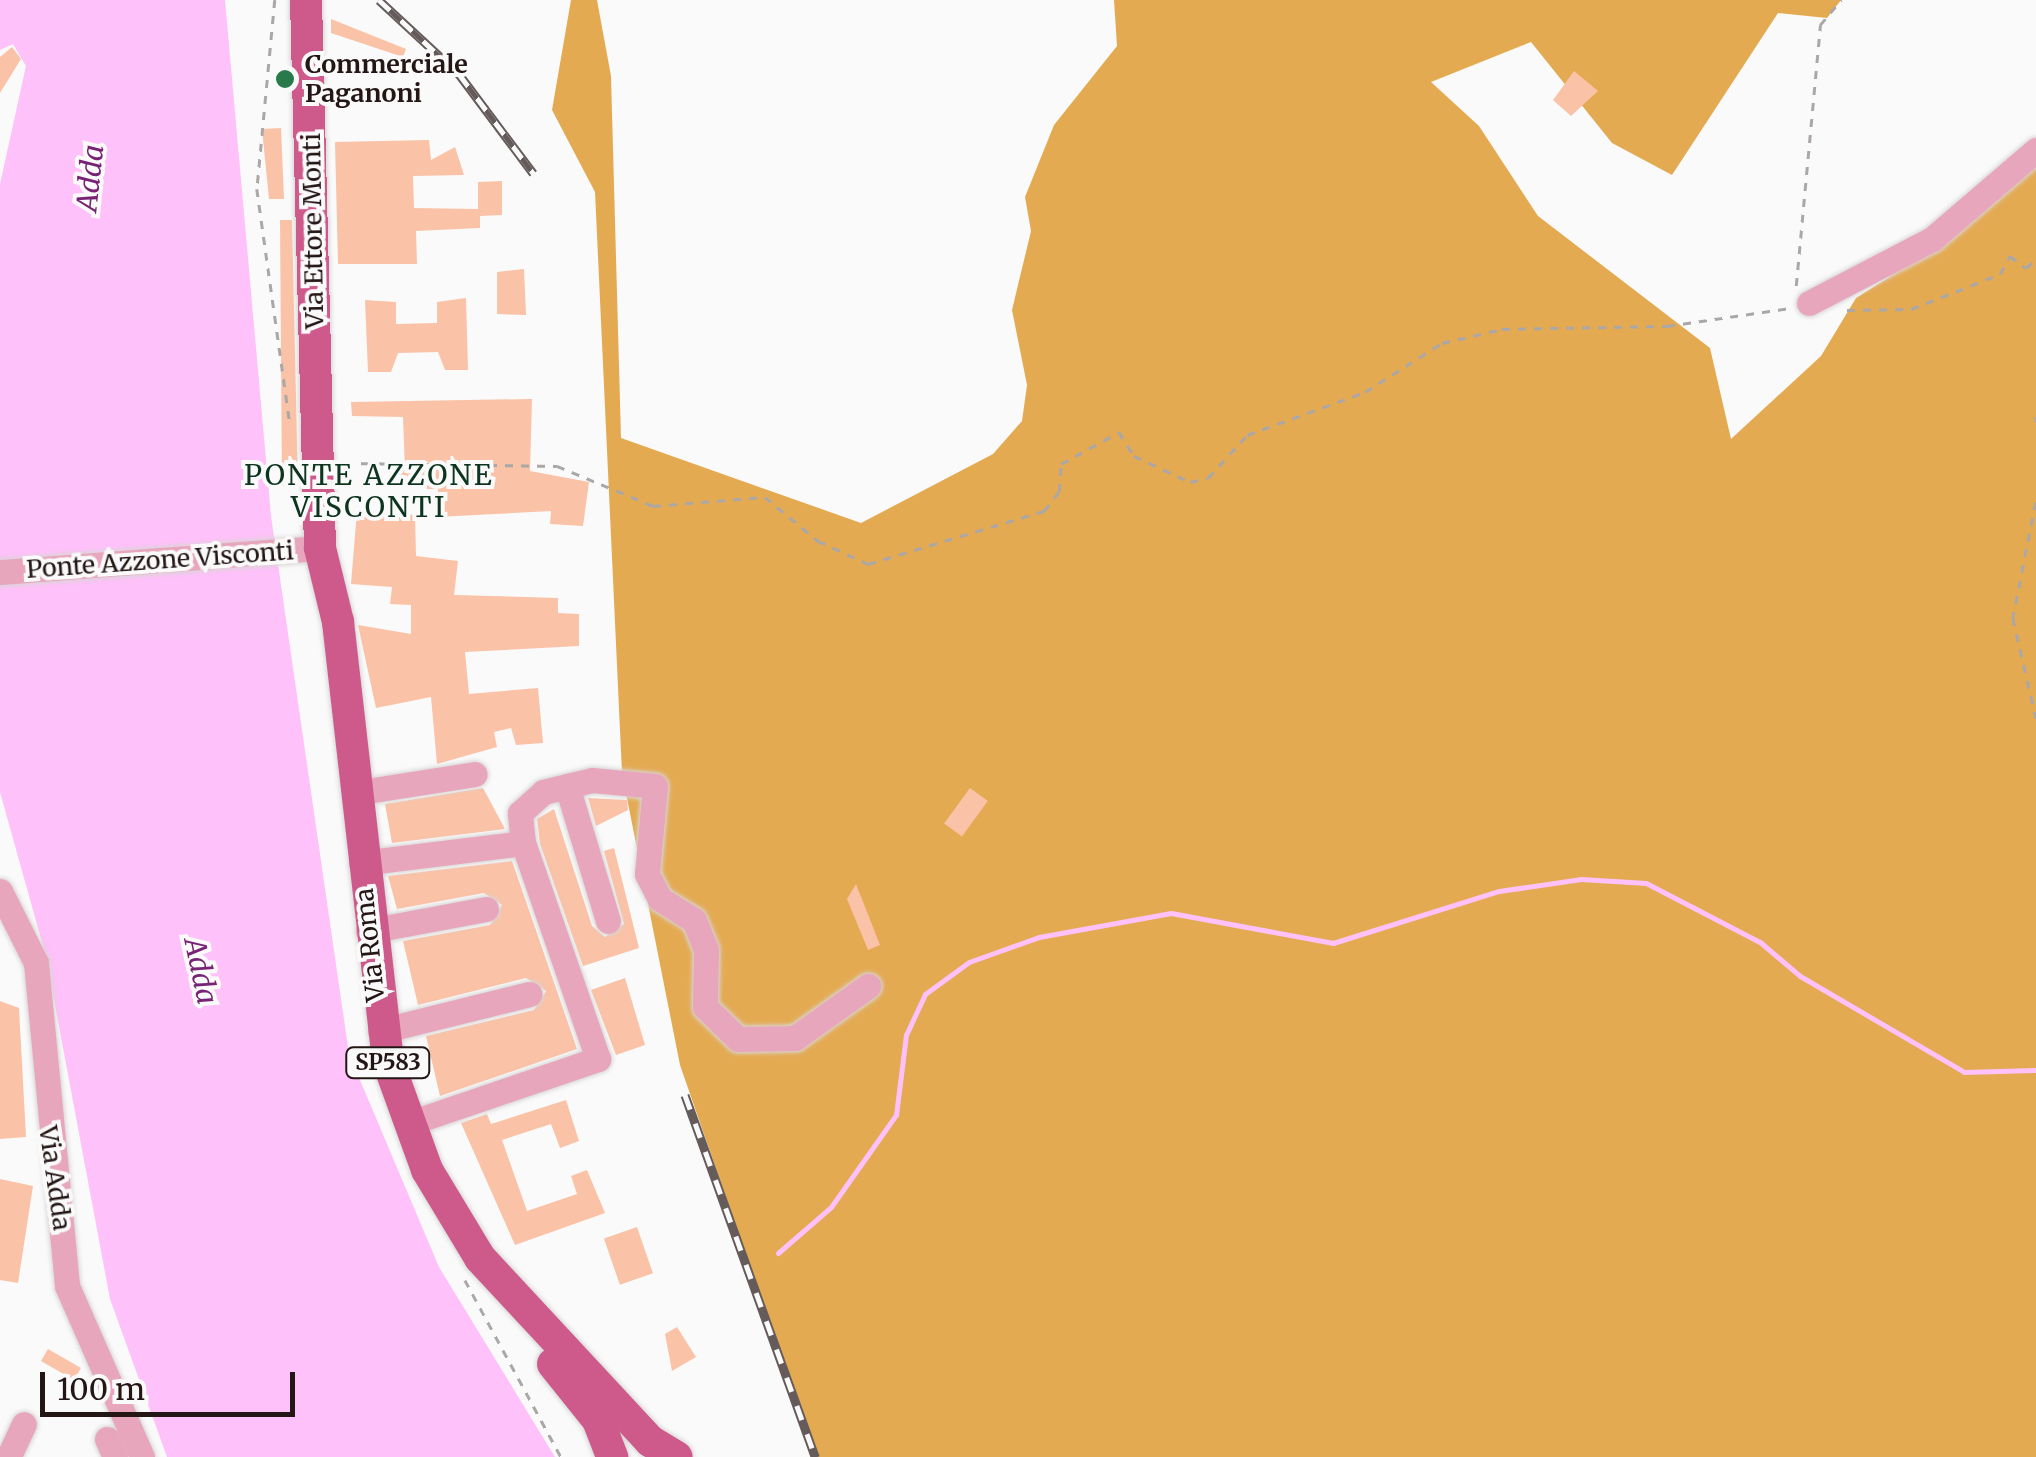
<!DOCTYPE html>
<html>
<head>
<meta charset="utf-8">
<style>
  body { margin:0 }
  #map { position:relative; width:2036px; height:1457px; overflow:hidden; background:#fafafa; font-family:Merriweather,serif }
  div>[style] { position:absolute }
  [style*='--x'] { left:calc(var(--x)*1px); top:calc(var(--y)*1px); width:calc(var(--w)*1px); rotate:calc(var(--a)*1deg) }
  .forest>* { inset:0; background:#e4aa52 }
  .water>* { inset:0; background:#fec1f9 }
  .stream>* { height:5px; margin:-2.5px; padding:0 2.5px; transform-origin:2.5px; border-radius:2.5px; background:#fec1f9 }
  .building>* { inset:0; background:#fac2a6; transform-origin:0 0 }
  .path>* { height:2.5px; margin-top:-1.25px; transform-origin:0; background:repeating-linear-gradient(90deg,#aca7a7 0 8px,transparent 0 16px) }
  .roads { filter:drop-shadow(0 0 2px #d8d6d5) drop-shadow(0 0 2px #d8d6d5) }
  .minor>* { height:25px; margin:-12.5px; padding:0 12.5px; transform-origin:12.5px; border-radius:12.5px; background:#e8a6bd }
  .major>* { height:32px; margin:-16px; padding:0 16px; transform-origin:16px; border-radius:16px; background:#ce598b }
  .rail>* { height:9px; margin-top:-4.5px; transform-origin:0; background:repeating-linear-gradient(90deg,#fafafa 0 15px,#645b5a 0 30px); box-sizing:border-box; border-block:2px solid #645b5a }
  .dots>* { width:28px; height:28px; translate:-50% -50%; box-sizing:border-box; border:5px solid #fafafa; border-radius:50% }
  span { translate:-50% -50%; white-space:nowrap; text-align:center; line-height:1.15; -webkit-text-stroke:8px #fafafa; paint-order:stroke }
  .shield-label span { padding:2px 8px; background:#fafafa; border:2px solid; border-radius:8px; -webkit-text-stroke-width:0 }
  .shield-label { font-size:22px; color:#231615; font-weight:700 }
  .poi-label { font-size:25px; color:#231615; font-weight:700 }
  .left { translate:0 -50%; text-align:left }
  .street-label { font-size:25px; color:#231615 }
  .water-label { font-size:28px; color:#782275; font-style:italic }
  .neighbourhood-label { font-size:28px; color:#0d341e; letter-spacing:2.5px }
  .scale { position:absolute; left:40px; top:1372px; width:255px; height:45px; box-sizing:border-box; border:5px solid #231615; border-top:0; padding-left:12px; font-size:30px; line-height:35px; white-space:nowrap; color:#231615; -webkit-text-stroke:8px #fafafa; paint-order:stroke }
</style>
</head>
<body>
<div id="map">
  <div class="forest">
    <div style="clip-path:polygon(571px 0,597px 0,611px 76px,621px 438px,861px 523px,993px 454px,1022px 421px,1027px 385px,1012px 310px,1031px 231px,1025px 197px,1054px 125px,1117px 46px,1114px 0,1841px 0,1827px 18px,1778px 13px,1672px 175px,1612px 143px,1531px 42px,1431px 82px,1479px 126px,1538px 216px,1710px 348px,1731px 439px,1821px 356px,1856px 298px,1956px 235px,2036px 163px,2036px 1457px,816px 1457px,680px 1065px,622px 773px,595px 192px,552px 110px)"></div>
  </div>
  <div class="water">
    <div style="clip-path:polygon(0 0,225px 0,271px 516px,349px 1054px,439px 1267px,555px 1457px,167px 1457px,110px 1299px,46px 957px,0 792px,0 184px,26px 66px,13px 44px,0 50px)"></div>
  </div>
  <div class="stream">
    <div style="--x:778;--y:1253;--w:70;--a:-41"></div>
    <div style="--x:831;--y:1207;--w:113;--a:-54.8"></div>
    <div style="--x:896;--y:1115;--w:81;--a:-82.9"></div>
    <div style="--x:906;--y:1035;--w:45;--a:-65.1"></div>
    <div style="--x:925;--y:994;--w:54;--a:-36"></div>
    <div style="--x:969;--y:962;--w:74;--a:-19.7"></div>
    <div style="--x:1039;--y:937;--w:134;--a:-10.3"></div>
    <div style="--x:1171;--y:913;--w:165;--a:10.5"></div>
    <div style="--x:1333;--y:943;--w:174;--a:-17.4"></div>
    <div style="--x:1499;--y:891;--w:83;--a:-8.3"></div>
    <div style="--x:1581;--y:879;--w:65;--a:3.5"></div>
    <div style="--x:1646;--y:883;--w:128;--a:27.4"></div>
    <div style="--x:1760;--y:942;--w:52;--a:40.4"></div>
    <div style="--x:1800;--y:976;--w:190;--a:30.3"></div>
    <div style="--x:1964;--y:1072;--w:72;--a:-1.6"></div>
  </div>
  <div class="building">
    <div style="clip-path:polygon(331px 19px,406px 49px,403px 57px,331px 33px)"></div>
    <div style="clip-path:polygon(12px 47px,21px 59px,0 93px,0 57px)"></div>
    <div style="clip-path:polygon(1574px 71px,1598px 91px,1571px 116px,1553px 100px)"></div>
    <div style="clip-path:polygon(281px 128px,284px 199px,269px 199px,262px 129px)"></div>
    <div style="clip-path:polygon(429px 140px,431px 160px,455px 147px,464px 175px,413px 176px,414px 208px,478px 209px,478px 182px,502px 181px,502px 215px,480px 216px,480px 228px,416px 231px,417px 264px,338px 264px,335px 142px)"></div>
    <div style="clip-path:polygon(280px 220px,292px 220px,298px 486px,282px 486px)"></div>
    <div style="clip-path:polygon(524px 269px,526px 315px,497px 314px,497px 272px)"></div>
    <div style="clip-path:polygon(466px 298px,468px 370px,445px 370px,438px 352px,398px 353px,391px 372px,368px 372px,365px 300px,396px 302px,396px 324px,437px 323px,437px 302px)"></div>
    <div style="clip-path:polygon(532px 399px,530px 471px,589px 482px,583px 526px,550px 524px,551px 511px,437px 517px,438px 489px,392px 489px,393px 469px,405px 470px,403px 417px,352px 416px,351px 402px)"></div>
    <div style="clip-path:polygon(357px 511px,415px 515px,416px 556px,458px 561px,454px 595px,558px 598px,558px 613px,579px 614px,579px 646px,465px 652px,469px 694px,538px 688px,543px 743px,516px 745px,511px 728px,494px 732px,497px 747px,437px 764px,431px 697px,376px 708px,358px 625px,411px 634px,411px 605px,390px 604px,392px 587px,351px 584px)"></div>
    <div style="clip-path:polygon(483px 788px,505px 829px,392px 843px,385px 804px)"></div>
    <div style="left:970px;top:788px;width:22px;height:44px;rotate:36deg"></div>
    <div style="clip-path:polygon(588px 798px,627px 800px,628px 810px,596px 826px)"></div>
    <div style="clip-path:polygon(554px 809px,592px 926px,605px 937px,624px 924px,604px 851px,614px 848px,639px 948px,583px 966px,540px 844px,537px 819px)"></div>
    <div style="clip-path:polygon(512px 861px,577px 1049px,440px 1096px,426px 1036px,534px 1010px,546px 991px,526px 978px,418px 1005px,403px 941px,490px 925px,502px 905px,484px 893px,397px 909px,388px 876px)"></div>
    <div style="clip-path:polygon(856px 884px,880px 945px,868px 950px,847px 899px)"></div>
    <div style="clip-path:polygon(625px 978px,645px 1045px,616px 1055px,591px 990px)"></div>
    <div style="clip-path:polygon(0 1001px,19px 1008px,26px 1137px,0 1139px)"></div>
    <div style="clip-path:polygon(566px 1100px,579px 1141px,560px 1148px,551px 1124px,502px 1140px,527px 1211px,577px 1194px,571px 1176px,587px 1170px,605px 1213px,515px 1245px,461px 1123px,487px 1114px,491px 1124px)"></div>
    <div style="clip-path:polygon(0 1179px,33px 1186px,18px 1283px,0 1280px)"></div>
    <div style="left:637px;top:1227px;width:49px;height:35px;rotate:71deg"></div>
    <div style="clip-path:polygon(677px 1327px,696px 1357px,672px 1371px,665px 1334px)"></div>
    <div style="left:48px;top:1349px;width:38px;height:14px;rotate:30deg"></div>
  </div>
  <div class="path">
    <div style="--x:275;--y:0;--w:190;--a:95.4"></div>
    <div style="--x:257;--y:189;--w:238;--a:82"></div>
    <div style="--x:1796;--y:286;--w:262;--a:-84.7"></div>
    <div style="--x:1820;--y:25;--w:33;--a:-50"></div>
    <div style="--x:1847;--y:310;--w:64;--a:-0.9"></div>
    <div style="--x:1911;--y:309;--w:96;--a:-21.5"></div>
    <div style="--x:2000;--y:274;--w:21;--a:-61"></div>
    <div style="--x:2010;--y:256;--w:20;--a:37"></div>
    <div style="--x:2026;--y:268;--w:13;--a:-42"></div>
    <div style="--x:2036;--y:417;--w:5;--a:90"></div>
    <div style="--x:345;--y:463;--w:212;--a:0.8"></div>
    <div style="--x:557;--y:466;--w:104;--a:22.6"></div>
    <div style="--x:653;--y:506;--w:112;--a:-4.6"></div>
    <div style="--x:765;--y:497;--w:69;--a:39.7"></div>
    <div style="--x:818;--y:541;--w:55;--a:24.7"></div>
    <div style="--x:868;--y:564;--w:184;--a:-16.8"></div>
    <div style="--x:1044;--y:511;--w:24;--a:-52"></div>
    <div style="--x:1059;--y:492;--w:28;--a:-86"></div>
    <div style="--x:1061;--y:464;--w:66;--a:-28.9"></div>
    <div style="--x:1119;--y:432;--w:28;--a:58"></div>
    <div style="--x:1134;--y:456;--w:62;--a:24.9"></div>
    <div style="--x:1190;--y:482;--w:18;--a:-13"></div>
    <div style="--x:1208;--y:478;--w:58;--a:-47.8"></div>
    <div style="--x:1247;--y:435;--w:126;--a:-20"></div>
    <div style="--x:1365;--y:392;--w:91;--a:-32.5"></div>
    <div style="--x:1442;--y:343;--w:62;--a:-13.1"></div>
    <div style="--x:1502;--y:329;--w:165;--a:-1"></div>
    <div style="--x:1667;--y:326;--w:125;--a:-8.3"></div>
    <div style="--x:2036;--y:502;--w:118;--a:101.2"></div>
    <div style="--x:2013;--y:618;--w:103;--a:77"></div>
    <div style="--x:465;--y:1280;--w:201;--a:61.5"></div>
  </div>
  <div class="roads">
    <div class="minor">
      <div style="--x:1809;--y:303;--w:139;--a:-27.5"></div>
      <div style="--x:1932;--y:239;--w:137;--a:-40.6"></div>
      <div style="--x:0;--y:572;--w:321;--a:-4.3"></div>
      <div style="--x:567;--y:786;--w:141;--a:73.1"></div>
      <div style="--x:354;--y:793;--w:122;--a:-8.9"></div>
      <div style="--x:361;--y:863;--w:163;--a:-7"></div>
      <div style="--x:0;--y:891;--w:80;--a:63.4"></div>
      <div style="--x:36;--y:963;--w:324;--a:84.5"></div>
      <div style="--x:67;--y:1286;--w:187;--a:66.3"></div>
      <div style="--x:368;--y:931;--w:120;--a:-10.6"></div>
      <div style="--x:380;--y:1031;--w:154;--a:-13.9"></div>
      <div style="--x:407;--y:1124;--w:202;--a:-18.8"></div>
      <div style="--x:598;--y:1059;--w:229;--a:-109.1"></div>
      <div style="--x:523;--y:843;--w:30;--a:-96"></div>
      <div style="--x:520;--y:813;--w:31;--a:-42"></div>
      <div style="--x:543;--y:792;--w:50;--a:-13.8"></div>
      <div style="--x:592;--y:780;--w:63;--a:5.4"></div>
      <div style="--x:655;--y:786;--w:88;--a:95.2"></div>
      <div style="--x:647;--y:874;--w:28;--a:63"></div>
      <div style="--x:660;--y:899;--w:40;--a:32"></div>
      <div style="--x:694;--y:920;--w:31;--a:68"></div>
      <div style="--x:706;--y:949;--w:58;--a:91"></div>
      <div style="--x:705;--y:1007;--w:46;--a:44.1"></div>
      <div style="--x:738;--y:1039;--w:57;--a:-1"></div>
      <div style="--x:795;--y:1038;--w:90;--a:-35.5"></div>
      <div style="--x:107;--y:1439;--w:20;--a:66"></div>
      <div style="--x:9;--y:1456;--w:35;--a:-65"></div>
    </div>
    <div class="major">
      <div style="--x:306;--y:0;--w:548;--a:88.54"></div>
      <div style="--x:320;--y:548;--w:76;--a:76.3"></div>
      <div style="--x:338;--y:622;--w:443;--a:83.5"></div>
      <div style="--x:388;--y:1062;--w:115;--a:70.1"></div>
      <div style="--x:427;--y:1170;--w:103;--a:58.9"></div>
      <div style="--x:480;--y:1258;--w:250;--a:47.1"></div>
      <div style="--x:650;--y:1441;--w:31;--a:31"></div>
      <div style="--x:553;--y:1364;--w:72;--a:51.2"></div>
      <div style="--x:598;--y:1420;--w:40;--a:69"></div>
    </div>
  </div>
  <div class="rail">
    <div style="--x:379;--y:0;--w:109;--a:42.8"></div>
    <div style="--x:459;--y:74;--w:124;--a:53.2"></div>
    <div style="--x:685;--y:1095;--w:385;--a:70.2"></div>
  </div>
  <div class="dots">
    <div style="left:285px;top:79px;background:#287a4b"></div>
  </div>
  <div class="shield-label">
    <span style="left:388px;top:1063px">SP583</span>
  </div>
  <div class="poi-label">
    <span class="left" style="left:305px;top:79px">Commerciale<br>Paganoni</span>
  </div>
  <div class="street-label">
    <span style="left:313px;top:231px;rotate:-91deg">Via Ettore Monti</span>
    <span style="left:160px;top:560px;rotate:-4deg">Ponte Azzone Visconti</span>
    <span style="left:370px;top:945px;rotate:-96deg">Via Roma</span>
    <span style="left:55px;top:1178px;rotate:82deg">Via Adda</span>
  </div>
  <div class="water-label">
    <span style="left:90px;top:178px;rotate:-84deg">Adda</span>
    <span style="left:201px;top:971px;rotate:78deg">Adda</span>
  </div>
  <div class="neighbourhood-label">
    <span style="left:369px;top:491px">PONTE AZZONE<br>VISCONTI</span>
  </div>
  <div class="scale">100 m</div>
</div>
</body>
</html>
